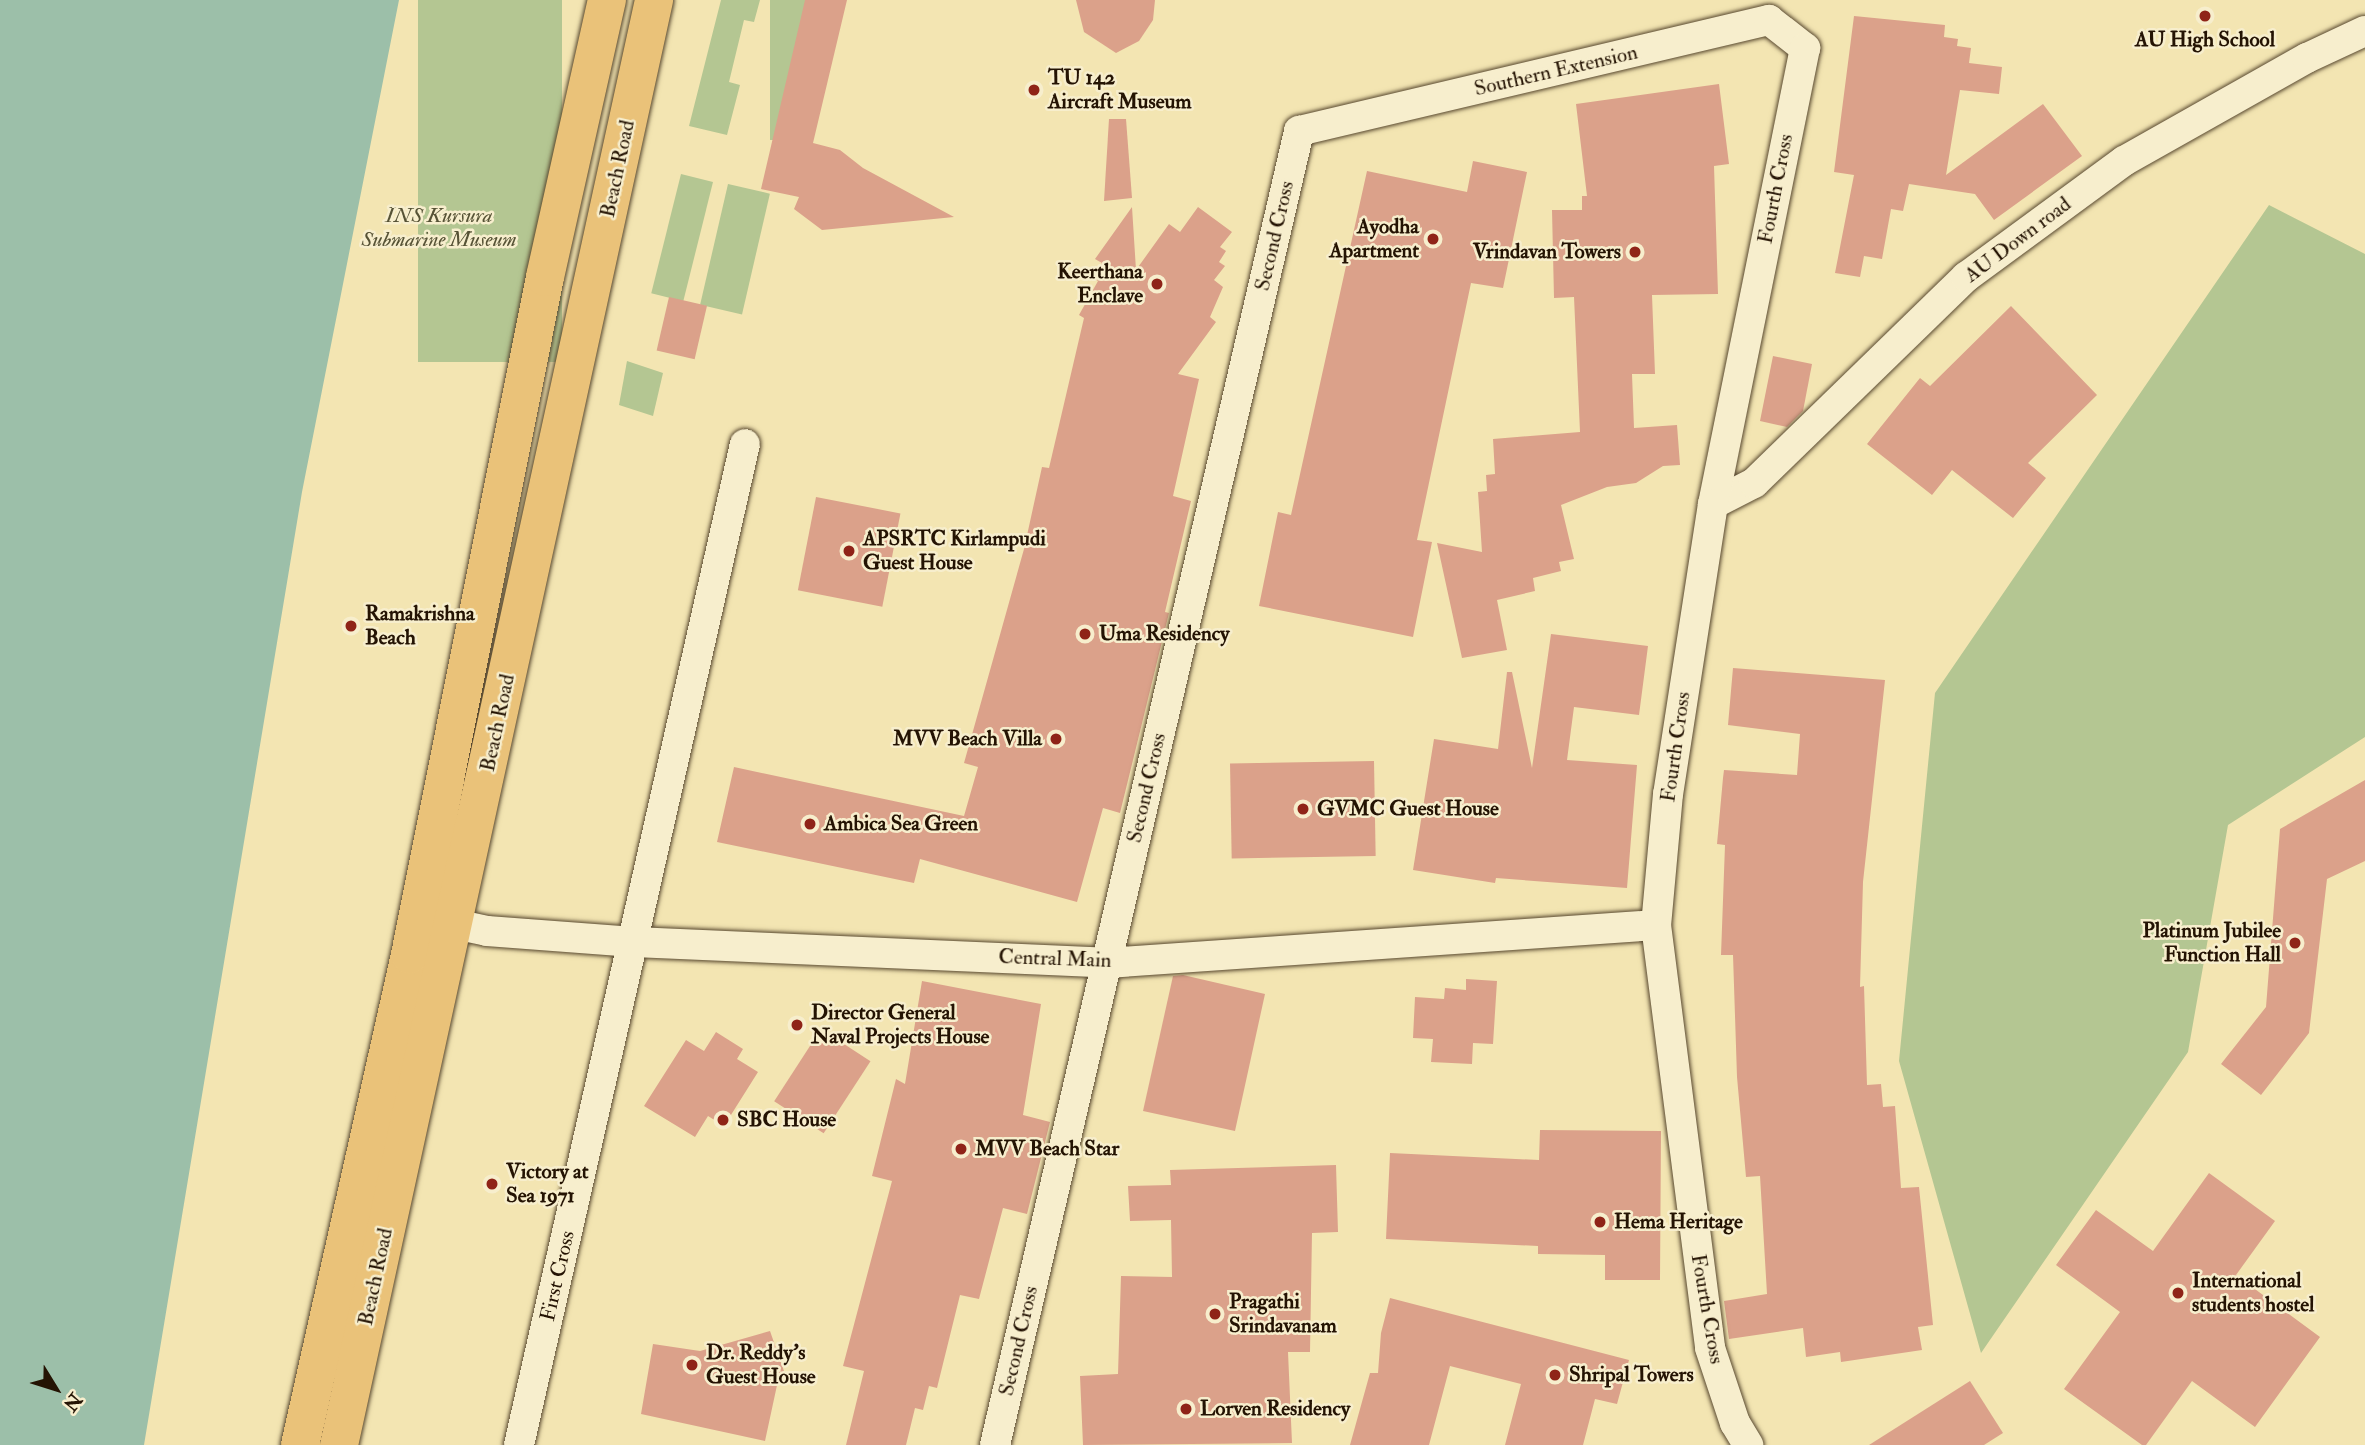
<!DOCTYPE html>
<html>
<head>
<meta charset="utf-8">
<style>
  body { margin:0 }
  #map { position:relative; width:2365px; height:1445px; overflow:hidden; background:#f3e5b2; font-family:"IM FELL Double Pica",serif }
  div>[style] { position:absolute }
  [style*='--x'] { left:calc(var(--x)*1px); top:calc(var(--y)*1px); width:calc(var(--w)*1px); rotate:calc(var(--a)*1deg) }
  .green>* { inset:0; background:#b4c692; transform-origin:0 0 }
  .water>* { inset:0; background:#9cbfa9 }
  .building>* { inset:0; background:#dba18a; transform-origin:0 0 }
  .roads { filter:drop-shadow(0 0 2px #58482f) drop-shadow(0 0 2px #58482f) }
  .street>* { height:30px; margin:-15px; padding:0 15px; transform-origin:15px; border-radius:15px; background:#f7eecd }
  .primary>* { height:38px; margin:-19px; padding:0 19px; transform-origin:19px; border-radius:19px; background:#eac279 }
  .dots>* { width:19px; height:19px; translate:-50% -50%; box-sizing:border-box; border:4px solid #f7eecd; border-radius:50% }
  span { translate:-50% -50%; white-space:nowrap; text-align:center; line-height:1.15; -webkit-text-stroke:5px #f7eecd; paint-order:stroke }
  .poi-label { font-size:21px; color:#241303; font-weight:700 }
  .left { translate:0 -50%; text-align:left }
  .right { translate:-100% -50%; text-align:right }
  .street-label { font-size:21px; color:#241303 }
  .park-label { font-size:21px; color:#565235; font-style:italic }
  .north { position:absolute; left:21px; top:1354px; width:70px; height:70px; -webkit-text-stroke:5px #f7eecd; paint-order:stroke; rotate:128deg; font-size:19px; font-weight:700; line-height:28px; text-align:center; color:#241303 }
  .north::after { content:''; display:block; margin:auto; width:24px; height:32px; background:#241303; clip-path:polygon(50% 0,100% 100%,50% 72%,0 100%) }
</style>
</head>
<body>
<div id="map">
  <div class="green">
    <div style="left:418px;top:0;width:144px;height:362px"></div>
    <div style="clip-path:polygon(721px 0,760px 0,754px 22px,744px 20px,729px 82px,740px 85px,727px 135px,689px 126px)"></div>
    <div style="left:770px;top:0;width:35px;height:140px"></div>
    <div style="left:681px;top:174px;width:33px;height:123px;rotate:14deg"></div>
    <div style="left:728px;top:184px;width:43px;height:124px;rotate:13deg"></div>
    <div style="clip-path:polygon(2269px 205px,2365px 254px,2365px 737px,2228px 825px,2188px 1052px,1981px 1353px,1899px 1061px,1935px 693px)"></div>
    <div style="clip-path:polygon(627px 361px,663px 373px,653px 416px,619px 405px)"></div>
  </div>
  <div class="water">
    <div style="clip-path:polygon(0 0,399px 0,302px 492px,144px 1445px,0 1445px)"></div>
  </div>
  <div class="building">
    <div style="clip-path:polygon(805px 0,847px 0,813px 143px,840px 150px,863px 168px,954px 217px,822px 230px,794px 209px,799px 197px,761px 189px)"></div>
    <div style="clip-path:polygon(1076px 0,1155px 0,1153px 20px,1139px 41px,1116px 53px,1084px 32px)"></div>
    <div style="clip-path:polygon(1854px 16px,1945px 25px,1944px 37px,1958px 39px,1957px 46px,1971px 48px,1969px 63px,2002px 67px,1999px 94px,1960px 90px,1946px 175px,2043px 104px,2082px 156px,1994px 220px,1975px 194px,1909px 184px,1903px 211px,1891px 209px,1882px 259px,1864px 256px,1860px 277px,1835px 273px,1854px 175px,1834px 172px)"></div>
    <div style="clip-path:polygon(1719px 84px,1729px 164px,1714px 166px,1718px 294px,1652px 295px,1655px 374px,1632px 374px,1634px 428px,1677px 425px,1680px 465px,1663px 466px,1636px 483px,1607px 487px,1561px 505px,1574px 559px,1559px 562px,1561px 571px,1533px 578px,1535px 591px,1497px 600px,1507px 650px,1462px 658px,1437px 543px,1482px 552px,1478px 492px,1487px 491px,1486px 475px,1495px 474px,1493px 439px,1580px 432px,1574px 297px,1554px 298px,1552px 210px,1582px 210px,1582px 196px,1587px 196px,1576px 104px)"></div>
    <div style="clip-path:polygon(1109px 119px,1126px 119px,1132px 198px,1104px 201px)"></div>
    <div style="clip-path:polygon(1473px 161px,1527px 172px,1503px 288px,1471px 283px,1417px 540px,1432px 542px,1413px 637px,1259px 606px,1278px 512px,1291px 515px,1367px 171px,1467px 192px)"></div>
    <div style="clip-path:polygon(1132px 207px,1136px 270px,1169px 224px,1180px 232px,1198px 207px,1232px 232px,1220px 247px,1226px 251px,1219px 262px,1225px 266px,1214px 280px,1223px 287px,1210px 317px,1216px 322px,1178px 374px,1199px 379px,1173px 496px,1191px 501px,1165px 612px,1169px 613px,1120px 813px,1103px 808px,1077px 902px,920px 859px,914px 883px,717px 842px,734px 767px,964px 816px,978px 767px,964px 763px,1024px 549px,1042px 467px,1049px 468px,1084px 318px,1079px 315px,1098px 281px,1092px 277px,1102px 263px,1095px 259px)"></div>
    <div style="left:669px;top:297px;width:39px;height:55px;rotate:13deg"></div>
    <div style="clip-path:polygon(2011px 306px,2097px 395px,2028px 463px,2046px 478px,2013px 518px,1952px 470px,1932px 495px,1867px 444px,1920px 378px,1930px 386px)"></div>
    <div style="clip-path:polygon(1773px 356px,1812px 364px,1803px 411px,1787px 427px,1760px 421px)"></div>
    <div style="left:816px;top:497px;width:86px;height:95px;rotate:11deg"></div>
    <div style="clip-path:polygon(1551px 634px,1648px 646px,1639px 715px,1574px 707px,1567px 760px,1637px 765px,1627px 888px,1496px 878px,1495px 883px,1413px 870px,1434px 739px,1498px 749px,1507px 672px,1512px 672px,1532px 768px)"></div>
    <div style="clip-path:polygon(1733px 668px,1885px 680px,1863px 882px,1860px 987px,1864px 986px,1867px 1085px,1881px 1084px,1883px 1107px,1895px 1106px,1901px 1188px,1919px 1187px,1933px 1325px,1918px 1327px,1922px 1350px,1841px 1362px,1840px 1352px,1806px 1357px,1803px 1328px,1729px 1339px,1724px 1301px,1767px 1294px,1760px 1176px,1746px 1177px,1737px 1077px,1733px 955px,1721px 955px,1725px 845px,1717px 844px,1723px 778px,1724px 770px,1797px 775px,1800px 734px,1728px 725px)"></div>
    <div style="left:1374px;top:761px;width:95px;height:144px;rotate:89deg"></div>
    <div style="clip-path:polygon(2365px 780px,2365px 861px,2327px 879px,2309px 1033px,2261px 1095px,2221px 1064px,2266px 1007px,2280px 829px)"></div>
    <div style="clip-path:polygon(1183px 975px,1265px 994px,1235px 1131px,1143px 1111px,1173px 976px)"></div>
    <div style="clip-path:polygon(1466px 979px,1497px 981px,1493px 1044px,1473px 1043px,1472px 1064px,1431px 1062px,1433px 1039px,1413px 1038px,1415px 997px,1444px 999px,1445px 988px,1466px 990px)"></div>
    <div style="clip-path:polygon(922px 981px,1041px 1004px,1023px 1115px,1050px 1122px,1027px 1214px,1003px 1208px,979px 1299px,960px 1295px,937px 1388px,929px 1386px,923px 1410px,915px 1408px,906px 1445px,846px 1445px,864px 1371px,843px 1366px,892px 1181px,872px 1176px,896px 1079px,905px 1084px)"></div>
    <div style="left:821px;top:1029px;width:59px;height:86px;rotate:33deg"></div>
    <div style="clip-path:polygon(716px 1032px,743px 1049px,737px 1059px,758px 1072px,724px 1126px,708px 1116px,695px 1137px,644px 1106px,686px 1040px,704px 1051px)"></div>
    <div style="clip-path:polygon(1540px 1130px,1661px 1131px,1660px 1280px,1605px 1280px,1605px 1255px,1538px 1254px,1538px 1246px,1386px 1239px,1390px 1153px,1539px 1160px)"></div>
    <div style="clip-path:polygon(1336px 1165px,1338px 1232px,1312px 1233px,1310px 1352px,1288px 1352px,1292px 1443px,1083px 1445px,1080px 1376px,1118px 1374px,1121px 1276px,1172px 1277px,1171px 1220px,1130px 1221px,1128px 1186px,1171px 1185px,1170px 1170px)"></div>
    <div style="clip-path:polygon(2209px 1173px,2275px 1221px,2236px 1275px,2320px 1337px,2255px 1427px,2192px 1381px,2146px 1445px,2142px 1445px,2064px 1389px,2120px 1312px,2056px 1265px,2096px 1210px,2153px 1251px)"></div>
    <div style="clip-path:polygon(1390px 1298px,1629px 1360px,1617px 1404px,1595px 1399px,1583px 1445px,1505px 1445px,1521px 1384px,1450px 1366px,1429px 1445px,1350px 1445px,1370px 1373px,1378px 1373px,1381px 1333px)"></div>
    <div style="clip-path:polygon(770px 1331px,785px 1374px,779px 1376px,765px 1441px,641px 1414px,653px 1344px,700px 1351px)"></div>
    <div style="clip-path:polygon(1970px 1381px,2003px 1433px,1984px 1445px,1869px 1445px)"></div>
  </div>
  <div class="roads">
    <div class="street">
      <div style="--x:1713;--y:504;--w:46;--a:-27.1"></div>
      <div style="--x:1754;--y:483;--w:296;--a:-44.2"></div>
      <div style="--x:1966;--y:277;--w:196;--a:-36.3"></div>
      <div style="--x:2124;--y:161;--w:210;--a:-29.4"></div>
      <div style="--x:2307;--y:58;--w:64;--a:-25"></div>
      <div style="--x:431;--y:919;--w:57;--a:12.1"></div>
      <div style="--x:487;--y:931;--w:147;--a:4.3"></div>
      <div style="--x:634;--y:942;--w:473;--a:2.5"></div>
      <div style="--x:1107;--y:963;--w:550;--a:-3.96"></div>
      <div style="--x:519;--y:1445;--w:1026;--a:-77.28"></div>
      <div style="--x:995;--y:1445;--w:1349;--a:-76.97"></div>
      <div style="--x:1299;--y:131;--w:483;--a:-13.3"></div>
      <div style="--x:1769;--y:20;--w:46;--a:37.9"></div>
      <div style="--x:1805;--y:48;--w:465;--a:101.4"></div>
      <div style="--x:1713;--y:504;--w:293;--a:98.8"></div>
      <div style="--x:1668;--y:794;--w:132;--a:95.2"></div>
      <div style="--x:1656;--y:925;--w:426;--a:82.7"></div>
      <div style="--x:1710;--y:1348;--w:79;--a:71.6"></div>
      <div style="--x:1735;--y:1423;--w:26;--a:59"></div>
    </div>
    <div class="primary">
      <div style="--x:300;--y:1445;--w:502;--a:-77.35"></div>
      <div style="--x:410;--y:955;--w:691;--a:-78.74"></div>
      <div style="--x:545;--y:277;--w:284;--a:-77.4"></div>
      <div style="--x:339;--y:1445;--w:1479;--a:-77.7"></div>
    </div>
  </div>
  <div class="dots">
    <div style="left:2205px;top:16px;background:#8f2418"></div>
    <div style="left:1034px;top:90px;background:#8f2418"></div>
    <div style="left:1433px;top:239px;background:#8f2418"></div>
    <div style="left:1635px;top:252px;background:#8f2418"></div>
    <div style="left:1157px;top:284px;background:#8f2418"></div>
    <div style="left:849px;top:551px;background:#8f2418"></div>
    <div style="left:351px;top:626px;background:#8f2418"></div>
    <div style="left:1085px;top:634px;background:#8f2418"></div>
    <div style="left:1056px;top:739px;background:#8f2418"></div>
    <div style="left:1303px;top:809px;background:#8f2418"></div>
    <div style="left:810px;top:824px;background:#8f2418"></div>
    <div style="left:2295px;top:943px;background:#8f2418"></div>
    <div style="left:797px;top:1025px;background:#8f2418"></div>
    <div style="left:723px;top:1120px;background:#8f2418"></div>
    <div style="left:961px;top:1149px;background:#8f2418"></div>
    <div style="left:492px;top:1184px;background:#8f2418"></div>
    <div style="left:1600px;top:1222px;background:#8f2418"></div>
    <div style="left:2178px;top:1293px;background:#8f2418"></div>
    <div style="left:1215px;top:1314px;background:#8f2418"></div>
    <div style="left:692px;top:1365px;background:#8f2418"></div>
    <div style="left:1555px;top:1375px;background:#8f2418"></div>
    <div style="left:1186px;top:1409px;background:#8f2418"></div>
  </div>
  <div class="poi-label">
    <span style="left:2205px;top:40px">AU High School</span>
    <span class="left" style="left:1048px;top:90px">TU 142<br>Aircraft Museum</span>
    <span class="right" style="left:1419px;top:239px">Ayodha<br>Apartment</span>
    <span class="right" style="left:1621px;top:252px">Vrindavan Towers</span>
    <span class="right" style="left:1143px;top:284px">Keerthana<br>Enclave</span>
    <span class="left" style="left:863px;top:551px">APSRTC Kirlampudi<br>Guest House</span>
    <span class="left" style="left:365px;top:626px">Ramakrishna<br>Beach</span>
    <span class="left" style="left:1099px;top:634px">Uma Residency</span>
    <span class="right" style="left:1042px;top:739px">MVV Beach Villa</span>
    <span class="left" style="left:1317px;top:809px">GVMC Guest House</span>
    <span class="left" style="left:824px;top:824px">Ambica Sea Green</span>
    <span class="right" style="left:2281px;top:943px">Platinum Jubilee<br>Function Hall</span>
    <span class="left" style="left:811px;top:1025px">Director General<br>Naval Projects House</span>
    <span class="left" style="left:737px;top:1120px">SBC House</span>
    <span class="left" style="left:975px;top:1149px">MVV Beach Star</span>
    <span class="left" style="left:506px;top:1184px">Victory at<br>Sea 1971</span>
    <span class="left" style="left:1614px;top:1222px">Hema Heritage</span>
    <span class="left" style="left:2192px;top:1293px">International<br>students hostel</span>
    <span class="left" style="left:1229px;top:1314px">Pragathi<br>Srindavanam</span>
    <span class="left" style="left:706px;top:1365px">Dr. Reddy's<br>Guest House</span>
    <span class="left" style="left:1569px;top:1375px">Shripal Towers</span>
    <span class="left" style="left:1200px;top:1409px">Lorven Residency</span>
  </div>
  <div class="street-label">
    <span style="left:1556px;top:71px;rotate:-13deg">Southern Extension</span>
    <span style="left:618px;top:169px;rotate:-78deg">Beach Road</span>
    <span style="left:1776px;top:189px;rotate:-79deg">Fourth Cross</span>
    <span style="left:1275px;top:236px;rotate:-77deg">Second Cross</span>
    <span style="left:2018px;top:240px;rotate:-37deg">AU Down road</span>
    <span style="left:498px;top:723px;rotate:-78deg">Beach Road</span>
    <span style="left:1676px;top:747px;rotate:-82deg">Fourth Cross</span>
    <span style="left:1147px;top:788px;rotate:-77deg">Second Cross</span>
    <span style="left:1055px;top:959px;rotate:2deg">Central Main</span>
    <span style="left:558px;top:1276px;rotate:-77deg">First Cross</span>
    <span style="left:376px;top:1277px;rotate:-78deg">Beach Road</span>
    <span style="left:1707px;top:1309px;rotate:80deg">Fourth Cross</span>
    <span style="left:1019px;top:1341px;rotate:-77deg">Second Cross</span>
  </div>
  <div class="park-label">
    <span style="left:439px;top:228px">INS Kursura<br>Submarine Museum</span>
  </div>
  <div class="north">N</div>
</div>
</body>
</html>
